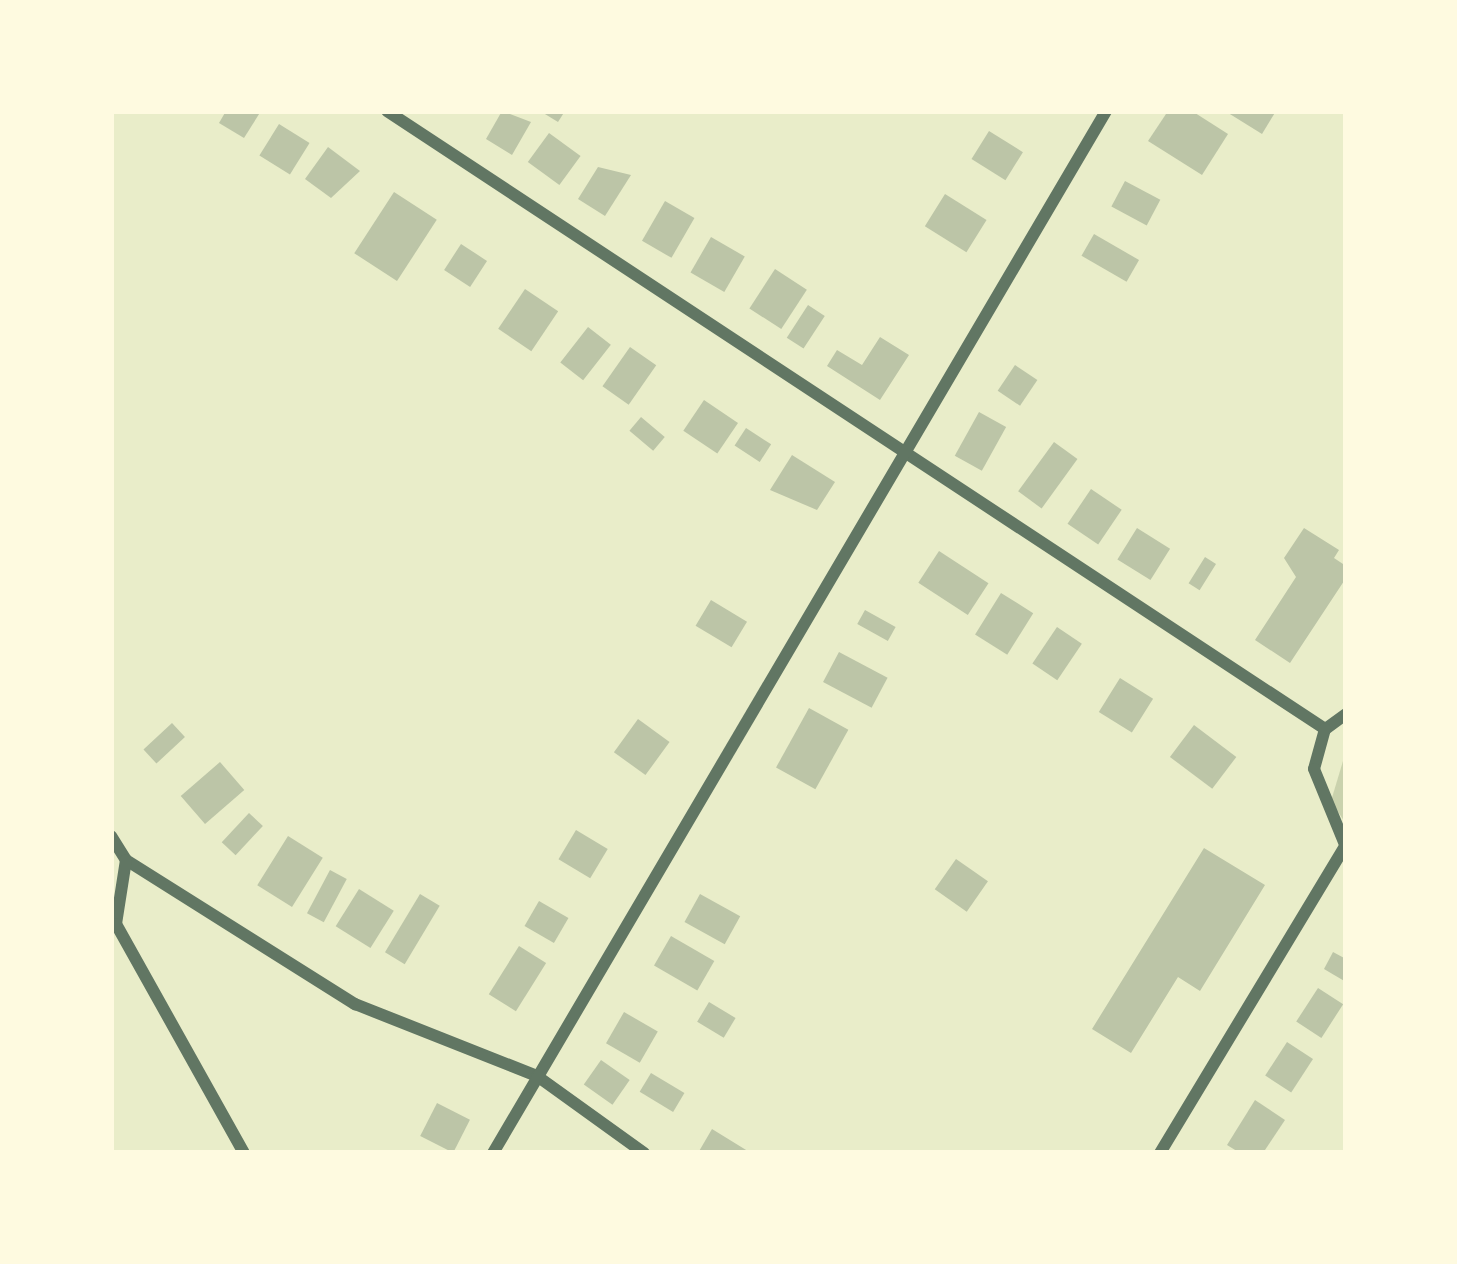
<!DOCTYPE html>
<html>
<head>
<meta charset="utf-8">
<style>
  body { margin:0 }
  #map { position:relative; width:1457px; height:1264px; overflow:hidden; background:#e9edc9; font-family:"Golos Text",sans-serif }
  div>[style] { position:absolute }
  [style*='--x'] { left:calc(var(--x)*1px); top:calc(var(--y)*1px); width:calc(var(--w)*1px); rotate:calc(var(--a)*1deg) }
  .green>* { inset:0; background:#cad2ad }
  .building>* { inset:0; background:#bcc5a7; transform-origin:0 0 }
  .minor>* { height:12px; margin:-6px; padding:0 6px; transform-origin:6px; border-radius:6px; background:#617663 }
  span { translate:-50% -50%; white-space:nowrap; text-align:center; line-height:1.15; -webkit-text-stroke:9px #fefae0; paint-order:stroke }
  .frame { position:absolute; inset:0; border:114px solid #fefae0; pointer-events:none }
</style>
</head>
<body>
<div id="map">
  <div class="green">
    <div style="clip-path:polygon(1346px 751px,1346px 824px,1331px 801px)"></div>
  </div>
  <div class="building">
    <div style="clip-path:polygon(226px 111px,261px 111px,244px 138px,219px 123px)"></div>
    <div style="clip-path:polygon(502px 111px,531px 122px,512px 155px,486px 139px)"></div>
    <div style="clip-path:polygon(540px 111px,565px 111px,558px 122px)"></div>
    <div style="clip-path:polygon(1168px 111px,1192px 111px,1228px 134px,1202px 175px,1148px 141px)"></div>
    <div style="clip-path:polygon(1225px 111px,1276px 111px,1262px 134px)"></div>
    <div style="left:279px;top:124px;width:36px;height:37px;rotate:32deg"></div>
    <div style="left:989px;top:131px;width:40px;height:33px;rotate:32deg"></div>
    <div style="left:549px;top:133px;width:39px;height:36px;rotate:36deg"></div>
    <div style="clip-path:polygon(328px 147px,360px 171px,331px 198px,305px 179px)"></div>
    <div style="clip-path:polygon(598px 167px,631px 175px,605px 216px,578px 199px)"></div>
    <div style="left:1125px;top:181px;width:40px;height:29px;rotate:28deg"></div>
    <div style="left:394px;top:192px;width:51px;height:73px;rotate:33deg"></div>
    <div style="left:945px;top:194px;width:49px;height:38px;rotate:32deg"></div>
    <div style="left:665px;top:201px;width:34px;height:46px;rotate:30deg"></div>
    <div style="left:1094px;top:234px;width:52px;height:25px;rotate:30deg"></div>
    <div style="left:711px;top:237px;width:39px;height:41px;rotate:30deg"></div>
    <div style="left:461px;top:244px;width:31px;height:31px;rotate:33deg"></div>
    <div style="left:775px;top:269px;width:38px;height:47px;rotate:33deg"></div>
    <div style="left:525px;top:289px;width:40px;height:48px;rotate:34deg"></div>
    <div style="left:808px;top:305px;width:20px;height:39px;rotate:33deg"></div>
    <div style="left:588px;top:327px;width:29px;height:45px;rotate:38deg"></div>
    <div style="clip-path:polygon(880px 337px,909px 355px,880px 400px,827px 366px,837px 350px,862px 365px)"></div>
    <div style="left:630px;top:347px;width:32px;height:48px;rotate:35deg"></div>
    <div style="left:1015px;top:365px;width:27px;height:31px;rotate:34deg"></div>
    <div style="left:704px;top:400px;width:41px;height:37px;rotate:34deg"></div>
    <div style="left:979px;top:412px;width:31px;height:50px;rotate:29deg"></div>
    <div style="left:641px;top:417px;width:31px;height:18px;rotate:40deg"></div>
    <div style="left:746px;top:428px;width:30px;height:21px;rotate:33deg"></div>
    <div style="left:1054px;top:442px;width:29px;height:61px;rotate:36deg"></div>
    <div style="clip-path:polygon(792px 455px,835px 482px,817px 510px,770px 490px)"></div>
    <div style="left:1091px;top:489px;width:37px;height:42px;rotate:34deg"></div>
    <div style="left:1137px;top:528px;width:39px;height:37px;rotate:32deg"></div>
    <div style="clip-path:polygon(1304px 528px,1339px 550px,1334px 558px,1346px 566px,1346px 578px,1290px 663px,1255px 640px,1296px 577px,1284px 558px)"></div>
    <div style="left:939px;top:551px;width:59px;height:38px;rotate:33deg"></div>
    <div style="left:1205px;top:557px;width:13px;height:31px;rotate:32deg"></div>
    <div style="left:1001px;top:593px;width:38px;height:49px;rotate:32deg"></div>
    <div style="left:711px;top:600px;width:42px;height:30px;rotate:31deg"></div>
    <div style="left:865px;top:610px;width:35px;height:16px;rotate:29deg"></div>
    <div style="left:1057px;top:627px;width:30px;height:44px;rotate:34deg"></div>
    <div style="left:839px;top:652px;width:55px;height:34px;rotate:28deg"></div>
    <div style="left:1120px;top:678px;width:39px;height:40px;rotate:32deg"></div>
    <div style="left:809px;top:708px;width:45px;height:68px;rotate:29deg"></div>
    <div style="left:638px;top:719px;width:39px;height:41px;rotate:36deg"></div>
    <div style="left:172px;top:723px;width:19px;height:39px;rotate:47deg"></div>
    <div style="left:1194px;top:725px;width:53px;height:40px;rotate:37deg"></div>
    <div style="left:220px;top:762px;width:37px;height:52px;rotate:49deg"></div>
    <div style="left:249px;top:813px;width:19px;height:40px;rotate:43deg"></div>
    <div style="left:576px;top:830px;width:37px;height:34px;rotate:31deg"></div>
    <div style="left:288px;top:836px;width:41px;height:58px;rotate:32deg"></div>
    <div style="clip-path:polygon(1204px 848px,1265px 885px,1200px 991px,1178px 977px,1131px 1053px,1092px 1029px)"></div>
    <div style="left:956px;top:859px;width:39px;height:37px;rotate:35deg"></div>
    <div style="left:330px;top:870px;width:19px;height:49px;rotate:28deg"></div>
    <div style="left:359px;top:889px;width:41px;height:44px;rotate:32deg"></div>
    <div style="left:420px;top:894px;width:23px;height:68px;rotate:31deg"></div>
    <div style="left:700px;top:894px;width:46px;height:32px;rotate:29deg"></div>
    <div style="left:539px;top:901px;width:34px;height:29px;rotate:30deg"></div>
    <div style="left:671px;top:936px;width:50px;height:34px;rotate:30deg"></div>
    <div style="left:519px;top:946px;width:32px;height:57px;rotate:32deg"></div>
    <div style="clip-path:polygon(1333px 952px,1346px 959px,1346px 982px,1324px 969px)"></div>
    <div style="left:1318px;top:988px;width:30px;height:40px;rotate:33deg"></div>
    <div style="left:709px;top:1002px;width:31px;height:23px;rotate:31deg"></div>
    <div style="left:624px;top:1012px;width:39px;height:36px;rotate:30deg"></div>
    <div style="left:1287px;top:1042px;width:31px;height:40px;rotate:33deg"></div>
    <div style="left:601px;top:1060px;width:35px;height:30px;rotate:35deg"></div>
    <div style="left:651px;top:1073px;width:39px;height:22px;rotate:31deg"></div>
    <div style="clip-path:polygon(1255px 1100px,1285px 1120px,1263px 1153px,1240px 1153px,1227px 1145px)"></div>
    <div style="left:437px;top:1103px;width:37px;height:37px;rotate:27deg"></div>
    <div style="clip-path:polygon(712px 1129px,751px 1153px,698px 1153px)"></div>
  </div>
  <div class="minor">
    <div style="--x:387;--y:111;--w:1123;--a:33.38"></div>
    <div style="--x:1346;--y:714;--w:26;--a:144"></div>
    <div style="--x:1325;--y:729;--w:41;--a:105.4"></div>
    <div style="--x:1314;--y:769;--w:84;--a:67.7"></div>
    <div style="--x:111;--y:836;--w:28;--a:58"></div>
    <div style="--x:126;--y:860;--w:271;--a:32.2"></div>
    <div style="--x:355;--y:1004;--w:196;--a:21.6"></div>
    <div style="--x:537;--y:1076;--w:132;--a:35.7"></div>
    <div style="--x:126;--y:860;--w:65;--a:98.9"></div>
    <div style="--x:116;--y:924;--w:262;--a:60.8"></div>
    <div style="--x:493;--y:1153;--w:1209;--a:-59.53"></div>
    <div style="--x:1160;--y:1153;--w:358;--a:-58.9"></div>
  </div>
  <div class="frame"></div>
</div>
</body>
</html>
